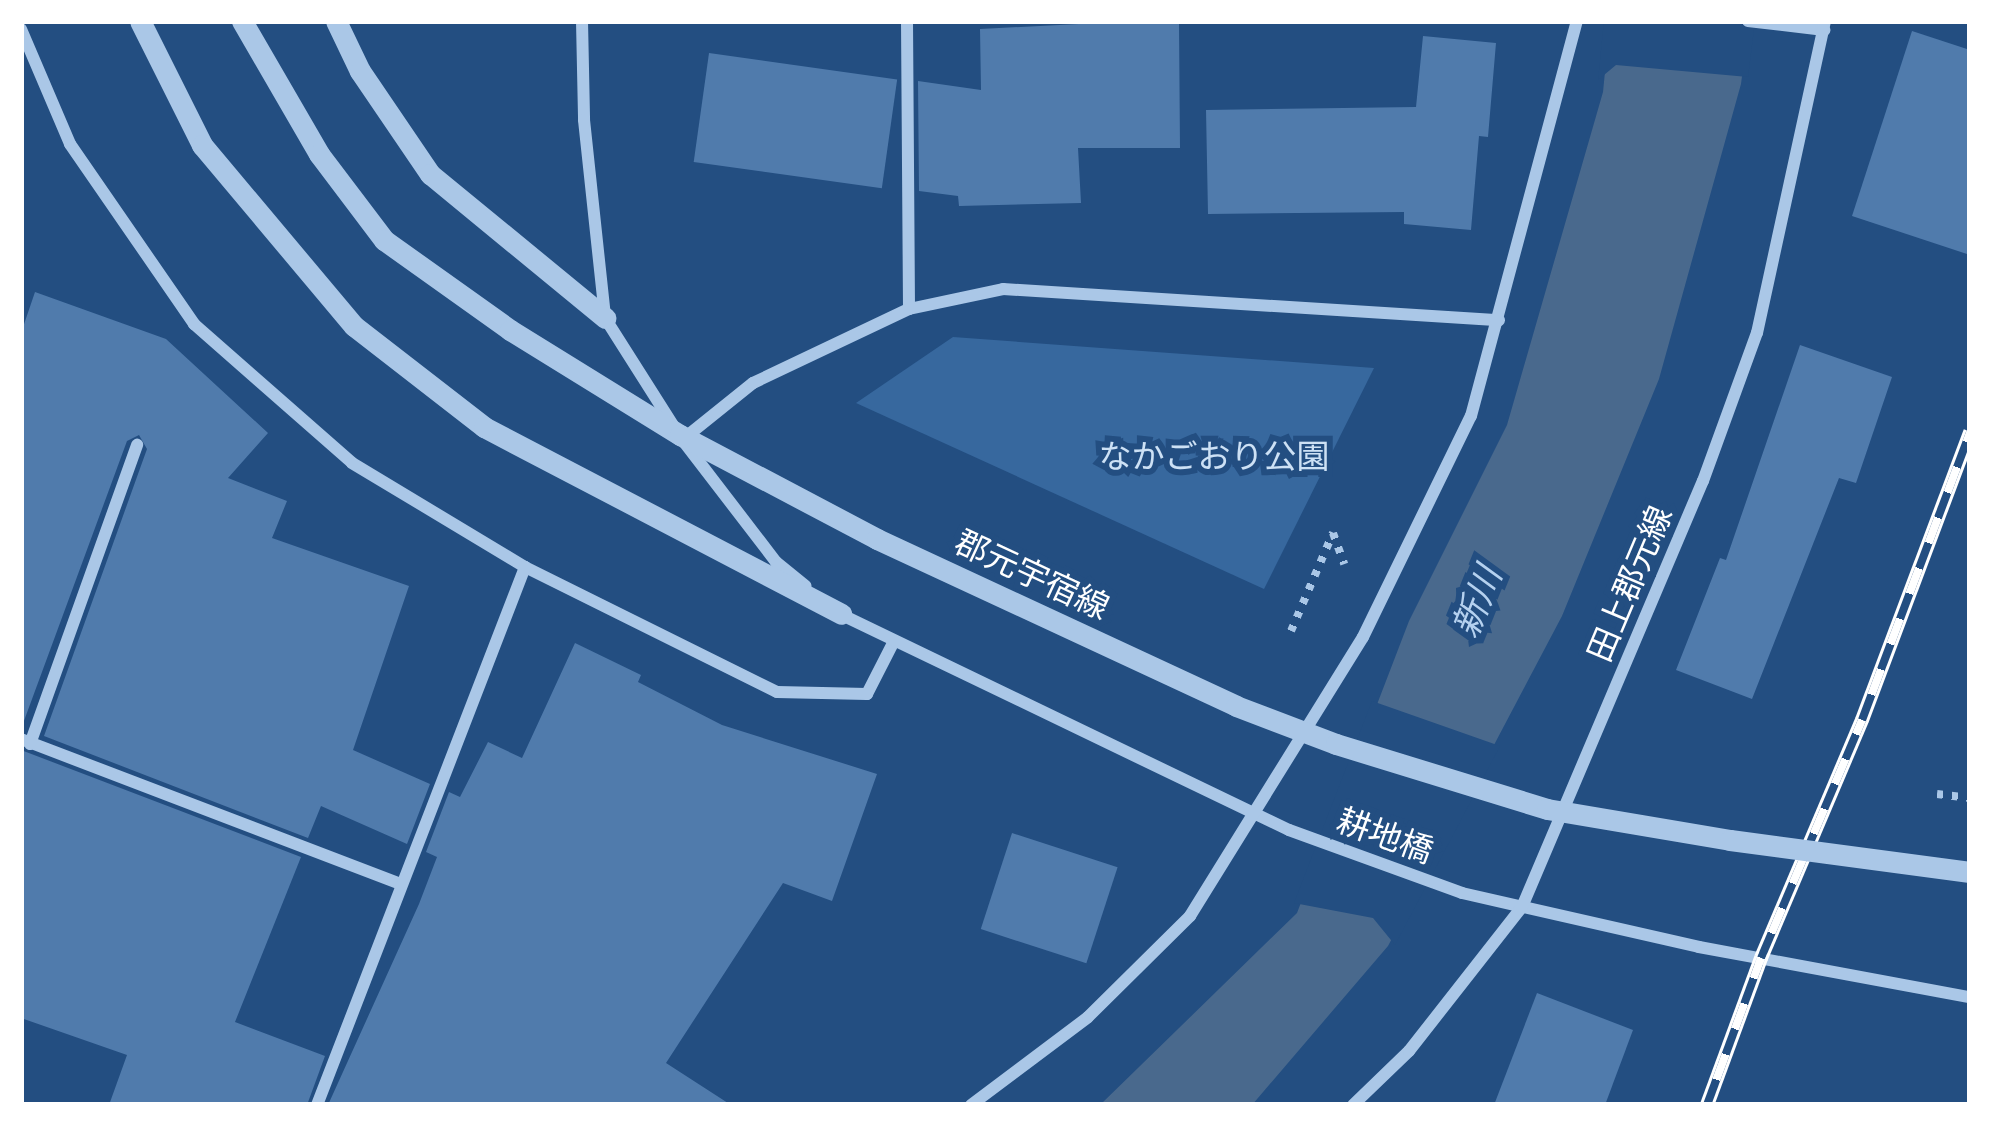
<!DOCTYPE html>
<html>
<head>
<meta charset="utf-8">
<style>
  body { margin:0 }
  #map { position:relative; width:1991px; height:1126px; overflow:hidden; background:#234e81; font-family:Raleway,"Noto Sans JP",sans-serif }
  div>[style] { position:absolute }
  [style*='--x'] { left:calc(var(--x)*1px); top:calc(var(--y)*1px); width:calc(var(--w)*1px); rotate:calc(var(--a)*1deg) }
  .green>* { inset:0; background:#37689e }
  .water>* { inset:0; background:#49698d }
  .pier>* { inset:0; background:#234e81 }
  .building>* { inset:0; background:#507bac; transform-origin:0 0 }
  .path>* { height:8px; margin-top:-4px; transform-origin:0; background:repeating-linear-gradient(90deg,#aac7e7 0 6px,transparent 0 15px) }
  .minor>* { height:12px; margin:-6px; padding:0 6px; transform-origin:6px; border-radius:6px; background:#aac7e7 }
  .tertiary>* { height:21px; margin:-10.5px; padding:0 10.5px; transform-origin:10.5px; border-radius:10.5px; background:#aac7e7 }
  .rail>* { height:14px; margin-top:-7px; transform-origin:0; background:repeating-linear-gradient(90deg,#234e81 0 27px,#fff 0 54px); box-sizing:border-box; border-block:3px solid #fff }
  .tertiary-bridge>* { height:21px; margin:-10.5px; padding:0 10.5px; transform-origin:10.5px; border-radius:10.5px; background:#aac7e7 }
  span { translate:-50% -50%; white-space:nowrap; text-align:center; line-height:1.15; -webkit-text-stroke:12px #234e81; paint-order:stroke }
  .park-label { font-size:33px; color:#cde1f5 }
  .street-label { font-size:33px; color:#fff }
  .water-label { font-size:36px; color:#b5d1ef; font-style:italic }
  .frame { position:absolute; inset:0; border:24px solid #fff; pointer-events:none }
</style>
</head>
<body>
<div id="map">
  <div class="green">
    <div style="clip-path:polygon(953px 337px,1374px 368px,1264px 589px,856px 403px)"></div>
  </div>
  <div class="water">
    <div style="clip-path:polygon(1610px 21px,1749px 21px,1741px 84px,1659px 379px,1562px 616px,1388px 946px,1252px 1105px,1100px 1105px,1297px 913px,1409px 621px,1507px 425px,1603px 92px)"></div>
  </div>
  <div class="pier">
    <div style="clip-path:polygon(1604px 21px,1755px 21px,1748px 77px,1616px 65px,1598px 80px)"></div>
    <div style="clip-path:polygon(1372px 701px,1500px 746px,1395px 945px,1373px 918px,1294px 903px)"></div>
  </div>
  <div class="building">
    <div style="clip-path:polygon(1098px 23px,1179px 23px,1180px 148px,1078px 148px,1081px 203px,959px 206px,958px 196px,919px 191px,918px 81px,981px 90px,980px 29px)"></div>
    <div style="clip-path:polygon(1912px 31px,1970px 50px,1970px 255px,1852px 216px)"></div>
    <div style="clip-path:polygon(1423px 36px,1496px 43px,1488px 137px,1479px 136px,1471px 230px,1404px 224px,1404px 212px,1208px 214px,1206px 110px,1416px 107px)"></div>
    <div style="left:709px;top:53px;width:190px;height:110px;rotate:8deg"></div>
    <div style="clip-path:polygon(35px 292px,166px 339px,268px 433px,228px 478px,287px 501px,272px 538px,409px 586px,353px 750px,430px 784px,407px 844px,321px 806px,308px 838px,44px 736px,147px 449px,139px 435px,127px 441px,21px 729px,21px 333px)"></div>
    <div style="clip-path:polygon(1800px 345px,1892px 377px,1856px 483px,1839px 478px,1752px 699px,1676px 670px,1720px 558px,1726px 560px)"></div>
    <div style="clip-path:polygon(575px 643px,641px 675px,638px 682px,722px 725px,877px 774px,832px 901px,783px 883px,666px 1063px,731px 1105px,328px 1105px,419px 904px,437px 857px,426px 852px,449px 792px,460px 797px,488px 742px,522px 758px)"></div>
    <div style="clip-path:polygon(21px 750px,301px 857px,235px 1022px,325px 1056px,307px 1105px,109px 1105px,127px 1055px,21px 1018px)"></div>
    <div style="left:1012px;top:833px;width:111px;height:101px;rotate:18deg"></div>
    <div style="clip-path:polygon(1537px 993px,1633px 1030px,1605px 1105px,1494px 1105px)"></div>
  </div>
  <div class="path">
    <div style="--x:1291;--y:631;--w:107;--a:-66.8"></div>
    <div style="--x:1333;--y:533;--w:33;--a:70"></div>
    <div style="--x:1937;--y:794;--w:33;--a:7"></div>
  </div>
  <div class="minor">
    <div style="--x:582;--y:21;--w:99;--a:88.8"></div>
    <div style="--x:584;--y:120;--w:199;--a:83.9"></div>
    <div style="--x:605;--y:318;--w:127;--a:57.6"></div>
    <div style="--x:907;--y:21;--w:288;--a:89.6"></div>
    <div style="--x:1748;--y:21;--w:77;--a:6.8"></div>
    <div style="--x:21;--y:29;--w:125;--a:66.9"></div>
    <div style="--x:70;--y:144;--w:219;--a:55.4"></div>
    <div style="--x:194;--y:324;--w:210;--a:41.3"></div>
    <div style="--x:352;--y:463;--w:202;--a:31"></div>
    <div style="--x:525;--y:567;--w:281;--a:26.4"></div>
    <div style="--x:777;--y:692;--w:90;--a:1.3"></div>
    <div style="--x:867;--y:694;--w:59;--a:-63"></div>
    <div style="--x:682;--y:440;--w:91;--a:-38.8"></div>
    <div style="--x:753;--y:383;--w:173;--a:-25.4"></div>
    <div style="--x:909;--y:309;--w:96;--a:-12"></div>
    <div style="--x:1003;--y:289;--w:497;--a:3.6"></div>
    <div style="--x:684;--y:442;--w:151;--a:52.5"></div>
    <div style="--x:776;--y:562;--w:38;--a:39"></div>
    <div style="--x:840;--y:614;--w:498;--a:25.7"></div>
    <div style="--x:1289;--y:830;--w:184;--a:20"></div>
    <div style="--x:1462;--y:893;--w:243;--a:12.8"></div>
    <div style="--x:1699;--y:947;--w:276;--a:10.5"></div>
    <div style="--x:21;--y:739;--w:406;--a:20.9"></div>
    <div style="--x:30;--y:744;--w:318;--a:-70.3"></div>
    <div style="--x:317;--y:1105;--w:577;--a:-68.86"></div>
    <div style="--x:971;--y:1105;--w:146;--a:-36.9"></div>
    <div style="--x:1088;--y:1017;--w:144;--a:-44.7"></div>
    <div style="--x:1190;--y:916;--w:328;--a:-58.2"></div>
    <div style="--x:1363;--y:637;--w:246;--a:-64"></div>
    <div style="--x:1471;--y:416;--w:409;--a:-75"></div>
    <div style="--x:1353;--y:1105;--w:78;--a:-44"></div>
    <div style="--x:1409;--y:1051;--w:183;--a:-51.9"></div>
    <div style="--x:1522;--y:907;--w:463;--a:-67"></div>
    <div style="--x:1703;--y:481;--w:158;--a:-70"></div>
    <div style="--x:1757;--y:333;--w:319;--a:-77.7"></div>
  </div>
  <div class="tertiary">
    <div style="--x:140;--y:21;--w:139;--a:63.4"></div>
    <div style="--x:202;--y:145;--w:236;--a:50"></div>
    <div style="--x:354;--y:326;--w:165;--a:37.8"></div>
    <div style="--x:484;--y:427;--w:403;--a:27.6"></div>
    <div style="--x:336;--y:21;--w:55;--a:64.4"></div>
    <div style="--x:360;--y:71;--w:125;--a:55.8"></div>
    <div style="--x:430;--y:174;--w:227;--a:39.4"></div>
  </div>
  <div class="rail">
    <div style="--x:1707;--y:1105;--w:157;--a:-69.8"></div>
    <div style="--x:1761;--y:958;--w:259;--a:-67"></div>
    <div style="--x:1862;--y:720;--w:308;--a:-69.4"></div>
  </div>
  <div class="tertiary-bridge">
    <div style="--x:242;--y:21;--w:154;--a:59.9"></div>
    <div style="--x:319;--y:154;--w:108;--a:52.9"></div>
    <div style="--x:384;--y:240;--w:155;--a:35.5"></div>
    <div style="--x:510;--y:330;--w:200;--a:31.7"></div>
    <div style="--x:680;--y:435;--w:223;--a:27.8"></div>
    <div style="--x:877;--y:539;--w:396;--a:24.9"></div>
    <div style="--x:1236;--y:706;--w:107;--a:20.8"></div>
    <div style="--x:1336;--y:744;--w:221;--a:17.1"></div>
    <div style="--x:1547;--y:809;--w:186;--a:9.6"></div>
    <div style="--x:1730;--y:840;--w:242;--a:7.6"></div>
  </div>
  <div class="park-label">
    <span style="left:1214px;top:457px">なかごおり公園</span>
  </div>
  <div class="street-label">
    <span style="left:1032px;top:575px;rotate:25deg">郡元宇宿線</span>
    <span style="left:1630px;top:584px;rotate:-67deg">田上郡元線</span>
    <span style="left:1385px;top:836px;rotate:20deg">耕地橋</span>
  </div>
  <div class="water-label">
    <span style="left:1477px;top:602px;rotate:-68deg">新川</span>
  </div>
  <div class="frame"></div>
</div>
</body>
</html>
